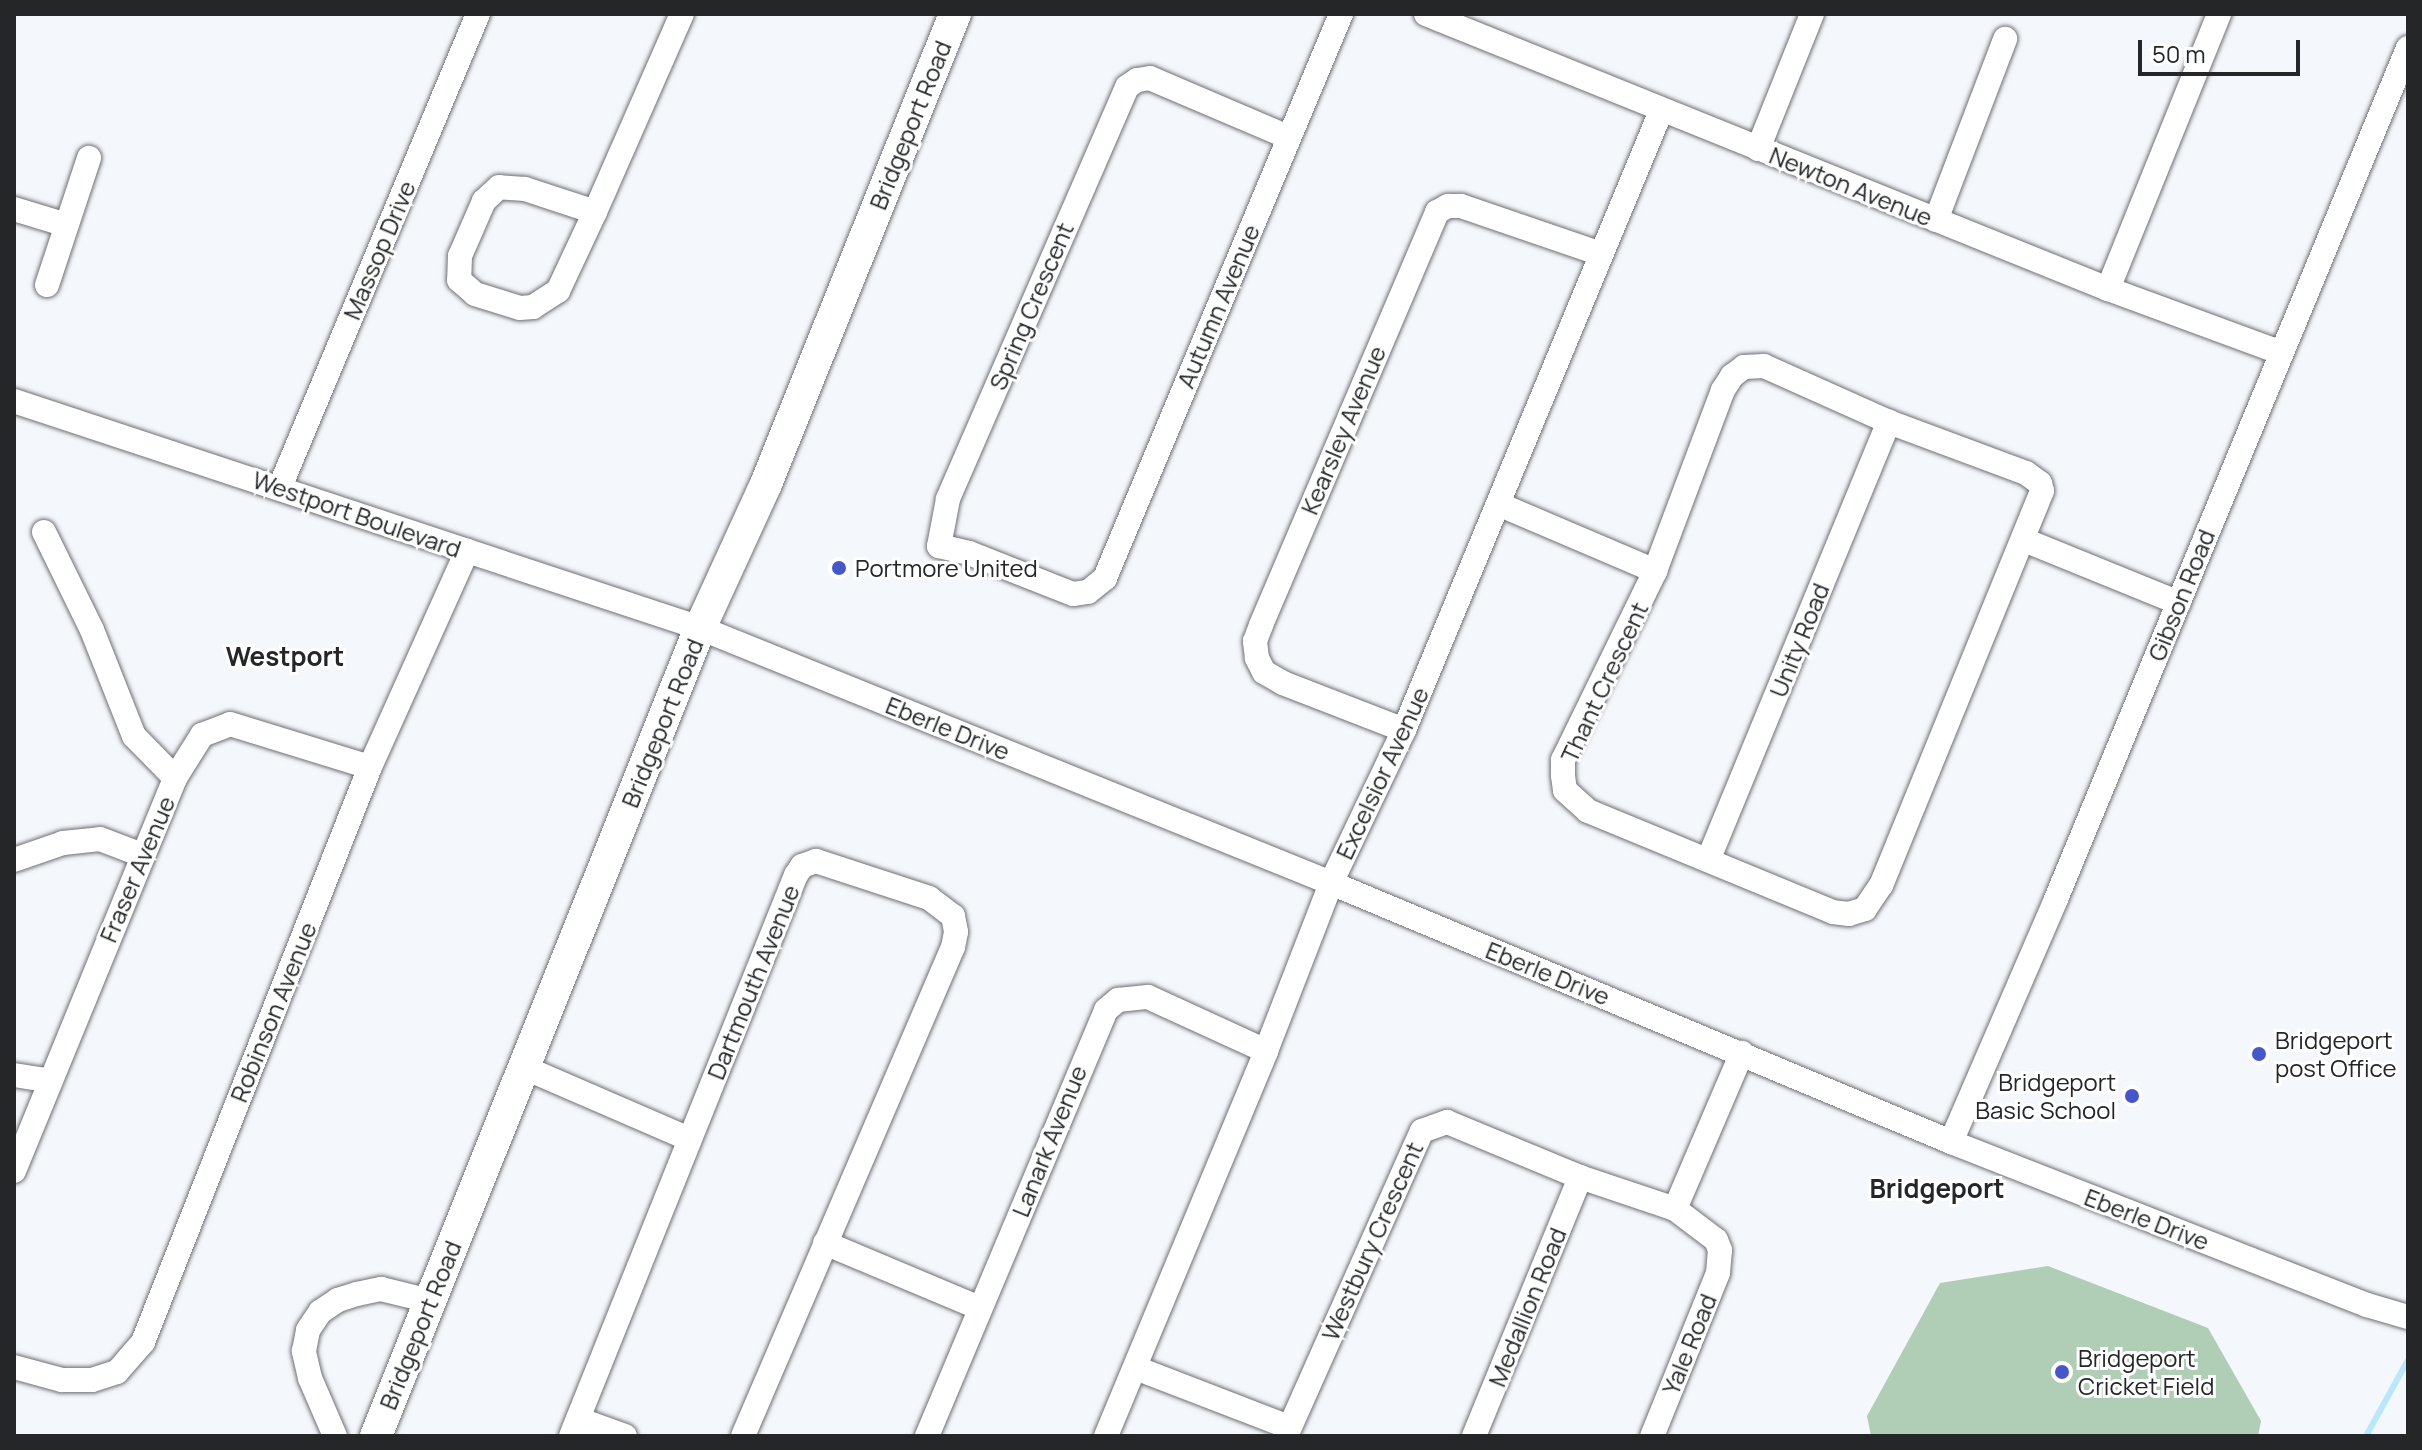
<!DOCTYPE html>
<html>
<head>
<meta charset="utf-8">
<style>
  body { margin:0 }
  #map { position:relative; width:2422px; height:1450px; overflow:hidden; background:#f4f7fb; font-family:Manrope,sans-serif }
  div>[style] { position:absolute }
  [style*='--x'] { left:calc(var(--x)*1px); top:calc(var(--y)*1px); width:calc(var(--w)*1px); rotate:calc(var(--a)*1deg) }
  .green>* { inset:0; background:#afceb5 }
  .stream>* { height:6px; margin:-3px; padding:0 3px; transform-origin:3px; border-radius:3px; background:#b8e8fb }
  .roads { filter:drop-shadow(0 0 2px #6d7074) drop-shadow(0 0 2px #6d7074) }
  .minor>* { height:24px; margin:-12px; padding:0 12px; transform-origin:12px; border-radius:12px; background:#fff }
  .major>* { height:32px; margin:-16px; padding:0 16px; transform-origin:16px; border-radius:16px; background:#fff }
  .dots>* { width:22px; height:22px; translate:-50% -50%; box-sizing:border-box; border:4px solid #fff; border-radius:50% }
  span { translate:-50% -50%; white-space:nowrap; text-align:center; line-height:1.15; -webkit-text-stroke:6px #fff; paint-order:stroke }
  .street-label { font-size:24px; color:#242627 }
  .poi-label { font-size:24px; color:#242627 }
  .left { translate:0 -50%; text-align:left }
  .right { translate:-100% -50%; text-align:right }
  .neighbourhood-label { font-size:26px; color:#242627; font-weight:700 }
  .frame { position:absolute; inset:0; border:16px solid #242627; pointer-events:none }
  .scale { position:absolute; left:2138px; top:40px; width:162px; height:36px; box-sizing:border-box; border:4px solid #242627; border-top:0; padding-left:10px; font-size:24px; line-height:28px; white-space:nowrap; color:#242627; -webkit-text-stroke:6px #fff; paint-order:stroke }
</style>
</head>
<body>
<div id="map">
  <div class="green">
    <div style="clip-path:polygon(2048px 1266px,2208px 1328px,2261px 1421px,2258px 1436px,1871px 1436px,1867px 1416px,1940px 1283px)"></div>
  </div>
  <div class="stream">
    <div style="--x:2366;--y:1436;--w:87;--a:-61.1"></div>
  </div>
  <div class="roads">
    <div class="minor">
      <div style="--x:1426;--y:14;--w:735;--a:21.96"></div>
      <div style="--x:2108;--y:289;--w:182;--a:20.2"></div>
      <div style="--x:1288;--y:137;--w:150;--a:-156.9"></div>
      <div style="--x:1150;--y:78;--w:13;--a:171"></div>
      <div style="--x:1137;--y:80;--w:12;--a:145"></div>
      <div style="--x:1127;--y:87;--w:449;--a:113.5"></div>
      <div style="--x:948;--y:499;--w:48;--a:100.8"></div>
      <div style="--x:939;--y:546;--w:31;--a:13"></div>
      <div style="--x:969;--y:553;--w:112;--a:21.5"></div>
      <div style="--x:1073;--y:594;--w:15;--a:-8"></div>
      <div style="--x:1088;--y:592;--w:22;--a:-39"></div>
      <div style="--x:1105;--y:578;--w:611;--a:-67.29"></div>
      <div style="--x:1758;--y:149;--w:145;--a:-68.2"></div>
      <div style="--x:14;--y:209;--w:55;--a:16.8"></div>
      <div style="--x:595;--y:212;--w:74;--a:-161.8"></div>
      <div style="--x:525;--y:189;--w:26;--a:-176"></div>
      <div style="--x:499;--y:187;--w:21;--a:137"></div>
      <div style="--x:484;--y:201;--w:60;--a:113.6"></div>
      <div style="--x:460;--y:256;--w:24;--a:92"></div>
      <div style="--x:459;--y:280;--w:21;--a:41"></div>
      <div style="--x:475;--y:294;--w:47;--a:17.3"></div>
      <div style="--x:520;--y:308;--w:13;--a:-4"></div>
      <div style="--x:533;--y:307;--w:30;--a:-33"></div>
      <div style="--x:558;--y:291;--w:87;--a:-64.9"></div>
      <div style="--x:595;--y:212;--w:216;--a:-66.3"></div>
      <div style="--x:1936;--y:220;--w:194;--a:-69.1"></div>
      <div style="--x:47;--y:285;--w:134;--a:-71.7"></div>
      <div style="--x:2108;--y:289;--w:297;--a:-68"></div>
      <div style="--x:1764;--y:366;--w:137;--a:24.1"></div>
      <div style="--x:1889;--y:422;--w:146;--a:20.4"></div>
      <div style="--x:2026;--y:473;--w:17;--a:36"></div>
      <div style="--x:2040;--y:483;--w:8;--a:76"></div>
      <div style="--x:2042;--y:491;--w:426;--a:112.2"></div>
      <div style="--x:1881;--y:885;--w:29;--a:124"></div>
      <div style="--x:1865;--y:909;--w:17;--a:163"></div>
      <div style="--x:1849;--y:914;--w:16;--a:-173"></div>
      <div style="--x:1833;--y:912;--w:265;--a:-157.6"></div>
      <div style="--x:1588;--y:811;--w:31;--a:-138"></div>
      <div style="--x:1565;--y:790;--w:15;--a:-98"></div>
      <div style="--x:1563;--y:775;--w:15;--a:-90"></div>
      <div style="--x:1563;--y:760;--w:210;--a:-64"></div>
      <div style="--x:1655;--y:571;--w:193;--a:-69.4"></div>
      <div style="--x:1723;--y:390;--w:17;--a:-57"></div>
      <div style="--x:1732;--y:376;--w:15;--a:-37"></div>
      <div style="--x:1744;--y:367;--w:20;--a:-3"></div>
      <div style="--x:14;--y:401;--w:723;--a:18.31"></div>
      <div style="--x:700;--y:628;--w:681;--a:22"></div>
      <div style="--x:1331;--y:883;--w:672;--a:22.67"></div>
      <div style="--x:1951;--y:1142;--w:447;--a:21.4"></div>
      <div style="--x:2367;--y:1305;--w:43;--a:16.3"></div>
      <div style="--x:280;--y:487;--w:513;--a:-67.29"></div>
      <div style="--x:1498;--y:504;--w:171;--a:23.1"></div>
      <div style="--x:44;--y:532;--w:109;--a:63.9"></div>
      <div style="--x:92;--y:630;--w:114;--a:68.4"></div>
      <div style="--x:134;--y:736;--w:59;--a:45.7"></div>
      <div style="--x:2024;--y:540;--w:167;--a:22.1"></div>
      <div style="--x:1404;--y:730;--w:130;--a:-158.8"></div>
      <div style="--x:1283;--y:683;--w:22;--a:-150"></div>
      <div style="--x:1264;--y:672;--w:16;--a:-117"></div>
      <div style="--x:1257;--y:658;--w:17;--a:-97"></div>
      <div style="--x:1255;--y:641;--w:17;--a:-69"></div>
      <div style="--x:1261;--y:625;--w:449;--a:-66.9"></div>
      <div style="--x:1437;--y:212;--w:13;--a:-29"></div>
      <div style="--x:1448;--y:206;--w:13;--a:0"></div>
      <div style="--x:1461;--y:206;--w:148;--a:18.9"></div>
      <div style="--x:1709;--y:858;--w:472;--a:-67.6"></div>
      <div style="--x:14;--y:860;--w:52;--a:-19.1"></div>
      <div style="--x:63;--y:843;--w:37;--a:-6"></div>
      <div style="--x:100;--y:839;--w:45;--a:20.9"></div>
      <div style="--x:523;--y:1067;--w:181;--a:23.4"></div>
      <div style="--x:14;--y:1075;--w:36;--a:9"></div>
      <div style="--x:1951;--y:1142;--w:265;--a:-66.6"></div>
      <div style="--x:2056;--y:899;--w:921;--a:-67.53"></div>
      <div style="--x:14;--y:1171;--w:425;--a:-67.7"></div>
      <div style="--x:175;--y:778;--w:51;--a:-57.9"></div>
      <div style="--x:202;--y:735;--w:30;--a:-21"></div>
      <div style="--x:230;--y:724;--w:146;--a:17.1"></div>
      <div style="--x:1675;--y:1209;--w:170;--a:-66.8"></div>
      <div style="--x:825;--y:1243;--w:168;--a:22.8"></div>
      <div style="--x:14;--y:1367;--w:50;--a:15.2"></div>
      <div style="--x:62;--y:1380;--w:30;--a:0"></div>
      <div style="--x:92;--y:1380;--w:26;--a:-18"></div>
      <div style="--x:117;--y:1372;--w:40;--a:-49"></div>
      <div style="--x:143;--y:1342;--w:618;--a:-68.46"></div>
      <div style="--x:370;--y:767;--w:237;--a:-65.8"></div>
      <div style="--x:1136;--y:1368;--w:164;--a:21.1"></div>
      <div style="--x:578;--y:1419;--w:50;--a:19.9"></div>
      <div style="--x:335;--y:1436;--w:63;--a:-113.3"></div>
      <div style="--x:310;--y:1378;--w:28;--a:-103"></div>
      <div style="--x:304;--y:1351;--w:21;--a:-79"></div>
      <div style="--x:308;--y:1330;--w:22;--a:-56"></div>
      <div style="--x:320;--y:1312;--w:22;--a:-34"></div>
      <div style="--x:338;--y:1300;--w:20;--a:-18"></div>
      <div style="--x:357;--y:1294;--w:25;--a:-12"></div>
      <div style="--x:381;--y:1289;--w:50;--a:13.8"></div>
      <div style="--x:571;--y:1436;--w:604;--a:-68.15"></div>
      <div style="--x:796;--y:875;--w:11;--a:-56"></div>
      <div style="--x:802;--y:866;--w:15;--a:-20"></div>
      <div style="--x:816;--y:861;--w:119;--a:18.1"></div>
      <div style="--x:929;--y:898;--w:30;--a:37"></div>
      <div style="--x:953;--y:916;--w:16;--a:79"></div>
      <div style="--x:956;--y:932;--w:15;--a:101"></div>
      <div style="--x:953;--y:947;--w:532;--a:113.24"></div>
      <div style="--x:927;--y:1436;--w:462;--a:-67.2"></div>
      <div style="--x:1106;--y:1010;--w:16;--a:-40"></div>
      <div style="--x:1118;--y:1000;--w:30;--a:-6"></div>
      <div style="--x:1148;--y:997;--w:130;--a:24.6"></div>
      <div style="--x:1106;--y:1436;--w:417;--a:-67.4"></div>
      <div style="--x:1266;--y:1051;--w:180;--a:-68.8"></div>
      <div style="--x:1331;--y:883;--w:170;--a:-64.5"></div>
      <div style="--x:1404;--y:730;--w:670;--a:-67.45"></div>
      <div style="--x:1286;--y:1436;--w:334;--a:-66"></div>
      <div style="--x:1422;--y:1131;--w:27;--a:-20"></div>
      <div style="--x:1447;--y:1122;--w:144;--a:22.5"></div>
      <div style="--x:1580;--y:1177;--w:100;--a:18.6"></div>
      <div style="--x:1675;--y:1209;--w:51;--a:37.1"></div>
      <div style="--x:1716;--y:1240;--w:11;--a:68"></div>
      <div style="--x:1720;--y:1250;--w:23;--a:95"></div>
      <div style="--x:1718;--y:1273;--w:176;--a:112"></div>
      <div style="--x:1474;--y:1436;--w:280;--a:-67.7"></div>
    </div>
    <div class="major">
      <div style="--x:376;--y:1436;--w:871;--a:-68.15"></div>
      <div style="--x:700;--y:628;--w:158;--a:-65.4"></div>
      <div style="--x:766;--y:484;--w:507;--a:-68.09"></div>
    </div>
  </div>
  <div class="dots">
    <div style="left:839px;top:568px;background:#4656cb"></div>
    <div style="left:2259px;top:1054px;background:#4656cb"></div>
    <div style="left:2132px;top:1096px;background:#4656cb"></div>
    <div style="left:2062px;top:1372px;background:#4656cb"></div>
  </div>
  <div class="street-label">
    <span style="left:910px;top:125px;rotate:-68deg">Bridgeport Road</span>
    <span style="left:1851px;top:186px;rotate:22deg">Newton Avenue</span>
    <span style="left:379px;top:250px;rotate:-67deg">Massop Drive</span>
    <span style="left:1031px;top:306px;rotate:-67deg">Spring Crescent</span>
    <span style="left:1218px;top:306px;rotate:-67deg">Autumn Avenue</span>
    <span style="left:1343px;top:430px;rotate:-67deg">Kearsley Avenue</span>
    <span style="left:357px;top:514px;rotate:19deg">Westport Boulevard</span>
    <span style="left:2181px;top:595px;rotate:-68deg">Gibson Road</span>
    <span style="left:1799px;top:640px;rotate:-68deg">Unity Road</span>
    <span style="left:1604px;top:682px;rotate:-65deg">Thant Crescent</span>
    <span style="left:662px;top:723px;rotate:-68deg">Bridgeport Road</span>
    <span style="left:948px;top:728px;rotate:22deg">Eberle Drive</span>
    <span style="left:1382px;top:773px;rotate:-65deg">Excelsior Avenue</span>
    <span style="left:137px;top:869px;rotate:-67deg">Fraser Avenue</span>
    <span style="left:1548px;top:973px;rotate:22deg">Eberle Drive</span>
    <span style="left:753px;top:982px;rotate:-68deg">Dartmouth Avenue</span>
    <span style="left:273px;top:1012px;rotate:-68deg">Robinson Avenue</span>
    <span style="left:1049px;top:1141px;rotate:-68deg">Lanark Avenue</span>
    <span style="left:2147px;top:1219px;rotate:21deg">Eberle Drive</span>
    <span style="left:1372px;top:1241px;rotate:-66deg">Westbury Crescent</span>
    <span style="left:1527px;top:1307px;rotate:-68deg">Medallion Road</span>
    <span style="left:420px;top:1325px;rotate:-68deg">Bridgeport Road</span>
    <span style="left:1689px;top:1344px;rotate:-68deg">Yale Road</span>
  </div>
  <div class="poi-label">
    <span class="left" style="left:855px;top:568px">Portmore United</span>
    <span class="left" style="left:2275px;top:1054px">Bridgeport<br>post Office</span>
    <span class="right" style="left:2116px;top:1096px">Bridgeport<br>Basic School</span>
    <span class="left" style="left:2078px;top:1372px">Bridgeport<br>Cricket Field</span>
  </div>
  <div class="neighbourhood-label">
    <span style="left:285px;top:657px">Westport</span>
    <span style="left:1937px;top:1189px">Bridgeport</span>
  </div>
  <div class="frame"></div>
  <div class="scale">50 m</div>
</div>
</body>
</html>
